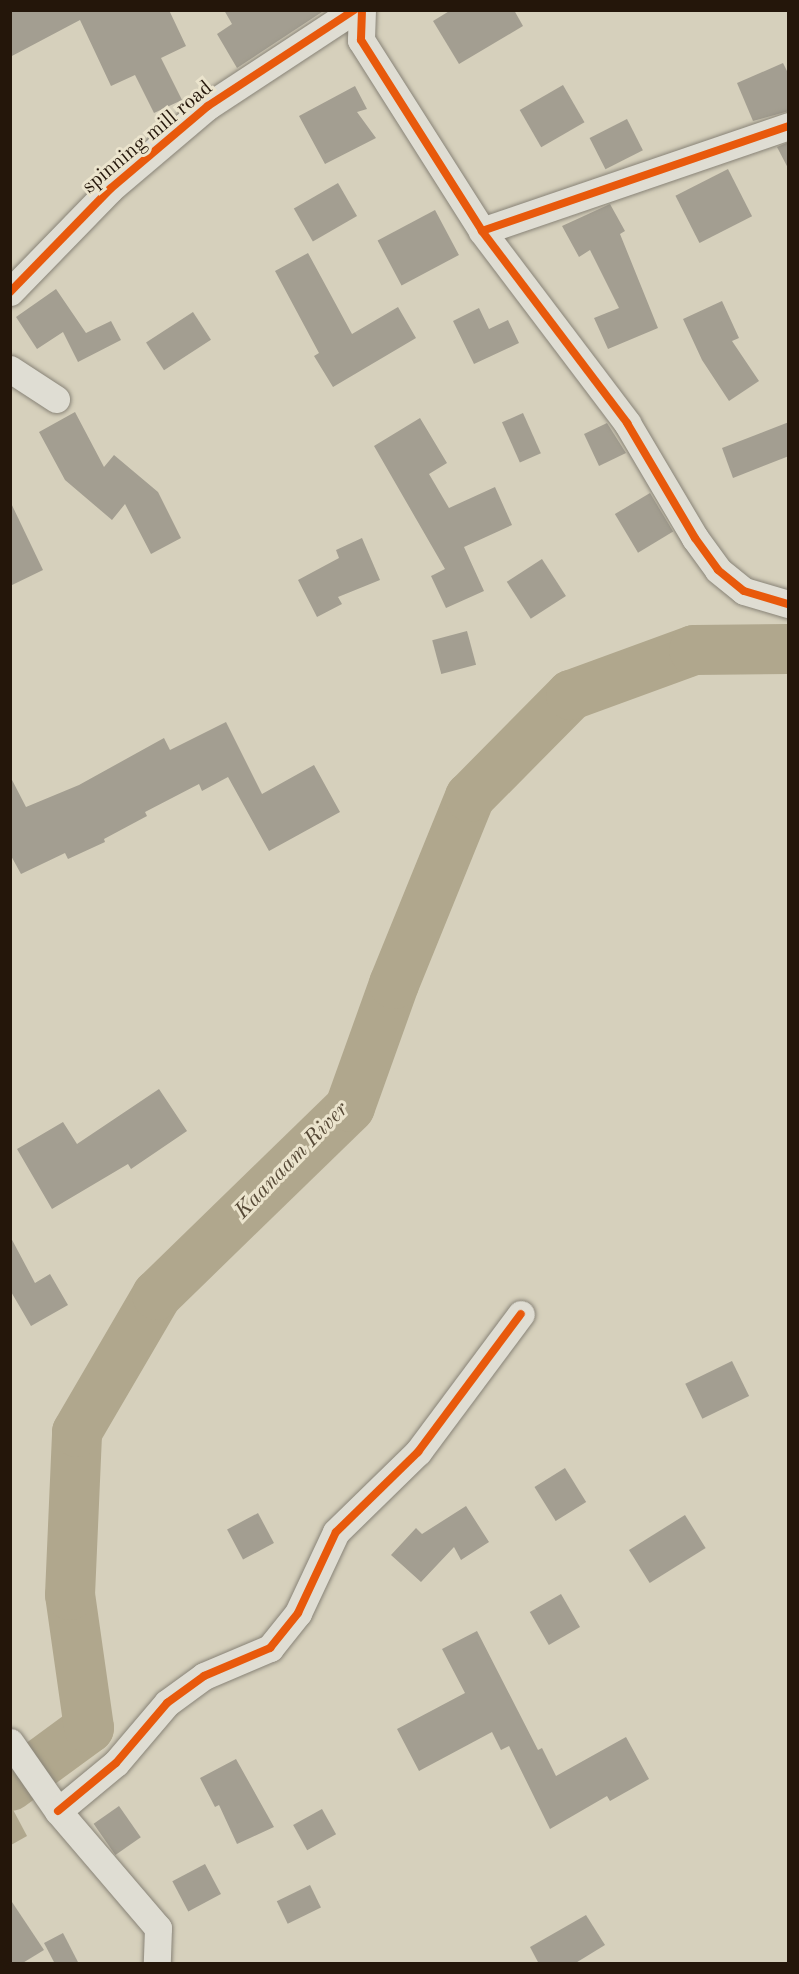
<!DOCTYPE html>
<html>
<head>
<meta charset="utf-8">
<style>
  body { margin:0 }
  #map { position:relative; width:799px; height:1974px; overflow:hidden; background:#d6d0bc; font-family:"Old Standard TT",serif }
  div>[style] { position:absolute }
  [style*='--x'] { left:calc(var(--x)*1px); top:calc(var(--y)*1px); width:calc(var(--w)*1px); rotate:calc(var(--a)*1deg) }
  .water>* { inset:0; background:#b0a78d }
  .river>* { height:50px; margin:-25px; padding:0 25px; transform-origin:25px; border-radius:25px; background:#b0a78d }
  .building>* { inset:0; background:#a39e91; transform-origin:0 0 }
  .roads { filter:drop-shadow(0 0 2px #888377) drop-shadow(0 0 2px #888377) }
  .street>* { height:27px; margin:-13.5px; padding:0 13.5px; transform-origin:13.5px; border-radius:13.5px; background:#dfddd3 }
  .cycleway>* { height:8px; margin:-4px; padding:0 4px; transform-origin:4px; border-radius:4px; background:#e8590c }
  span { translate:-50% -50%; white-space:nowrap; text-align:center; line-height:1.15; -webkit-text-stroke:6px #ebe4cd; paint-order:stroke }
  .street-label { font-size:21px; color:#24160a }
  .water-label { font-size:22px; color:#564936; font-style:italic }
  .frame { position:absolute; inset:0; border:12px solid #24160a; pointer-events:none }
</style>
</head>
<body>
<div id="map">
  <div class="water">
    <div style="clip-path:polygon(10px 1804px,27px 1836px,11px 1845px,10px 1845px)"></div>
  </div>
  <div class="river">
    <div style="--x:10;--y:1786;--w:98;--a:-36.3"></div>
    <div style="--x:89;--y:1728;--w:134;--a:-98.1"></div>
    <div style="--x:70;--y:1595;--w:163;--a:-87.5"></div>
    <div style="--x:77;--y:1432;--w:159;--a:-59.7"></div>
    <div style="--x:157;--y:1295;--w:269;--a:-44.2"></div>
    <div style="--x:350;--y:1107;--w:131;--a:-70.3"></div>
    <div style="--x:394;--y:984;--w:202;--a:-67.9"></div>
    <div style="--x:470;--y:797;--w:144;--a:-45.3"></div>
    <div style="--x:571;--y:695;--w:131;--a:-20.1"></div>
    <div style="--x:694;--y:650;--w:94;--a:-0.6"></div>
  </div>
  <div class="building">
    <div style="clip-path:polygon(10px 10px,169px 10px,186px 46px,161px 58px,182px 100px,154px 113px,135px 75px,111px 86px,80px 20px,10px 57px)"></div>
    <div style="clip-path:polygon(224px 10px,325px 10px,237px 68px,217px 34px,232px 24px)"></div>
    <div style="clip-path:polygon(451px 10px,514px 10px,523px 26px,459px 64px,433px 21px)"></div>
    <div style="clip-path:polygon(783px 63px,789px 75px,789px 111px,753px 121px,737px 83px)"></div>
    <div style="left:563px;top:85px;width:43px;height:50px;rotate:60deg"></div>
    <div style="clip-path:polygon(355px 86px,367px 109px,357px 112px,376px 138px,325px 164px,299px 116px)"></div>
    <div style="left:627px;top:119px;width:35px;height:42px;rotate:63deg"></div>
    <div style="clip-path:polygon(789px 142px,789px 170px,777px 147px)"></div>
    <div style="left:728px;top:169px;width:53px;height:59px;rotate:63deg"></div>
    <div style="left:338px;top:183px;width:38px;height:51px;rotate:60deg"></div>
    <div style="clip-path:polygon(610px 204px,625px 231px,620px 234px,658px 328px,608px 349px,594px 318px,619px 308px,590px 250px,579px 257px,562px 226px)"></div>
    <div style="left:435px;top:210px;width:51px;height:65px;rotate:62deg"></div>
    <div style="clip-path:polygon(308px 253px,352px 334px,398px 307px,416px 338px,333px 387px,314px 356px,319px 353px,275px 271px)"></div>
    <div style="clip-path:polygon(56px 289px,86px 333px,111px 321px,121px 340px,78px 362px,63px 332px,37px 349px,16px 317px)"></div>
    <div style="clip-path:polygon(722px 301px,739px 338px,732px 341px,759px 381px,729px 401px,702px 360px,683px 319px)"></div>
    <div style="clip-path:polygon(479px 308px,489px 329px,508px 320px,519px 343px,474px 364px,453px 321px)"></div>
    <div style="left:193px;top:312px;width:33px;height:56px;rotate:57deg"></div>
    <div style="clip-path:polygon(75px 412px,104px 467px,114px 455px,158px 492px,181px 538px,151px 554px,125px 504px,112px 520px,65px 480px,39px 432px)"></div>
    <div style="left:523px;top:413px;width:44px;height:23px;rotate:66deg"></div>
    <div style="clip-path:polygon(420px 418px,447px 463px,429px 474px,449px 508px,495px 487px,512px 525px,464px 547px,484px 591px,446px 608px,431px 576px,445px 569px,374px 446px)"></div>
    <div style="clip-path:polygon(789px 422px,789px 456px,733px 478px,722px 448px)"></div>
    <div style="clip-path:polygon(607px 423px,626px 453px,599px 466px,584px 434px)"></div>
    <div style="left:650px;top:493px;width:45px;height:41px;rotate:59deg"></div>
    <div style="clip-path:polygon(10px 501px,43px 570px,10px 586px)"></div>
    <div style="clip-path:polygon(362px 538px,380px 580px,338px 597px,342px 604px,317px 617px,298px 580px,339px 558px,336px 550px)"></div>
    <div style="left:542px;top:559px;width:44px;height:42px;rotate:57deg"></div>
    <div style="left:467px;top:631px;width:35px;height:36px;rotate:75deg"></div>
    <div style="clip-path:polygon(226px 722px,262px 794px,314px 765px,340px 812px,269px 851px,228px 777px,202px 791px,199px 784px,145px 812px,147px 816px,104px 839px,105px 842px,68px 859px,65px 853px,21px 874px,10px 854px,10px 776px,26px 807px,79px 785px,164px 738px,170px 750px)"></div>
    <div style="clip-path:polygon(159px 1089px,187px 1131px,131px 1169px,128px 1164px,52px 1209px,17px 1149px,63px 1122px,77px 1144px)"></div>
    <div style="clip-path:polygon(10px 1236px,35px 1283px,50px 1274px,68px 1305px,31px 1326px,10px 1290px)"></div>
    <div style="left:732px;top:1361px;width:39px;height:52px;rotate:64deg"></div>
    <div style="left:565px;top:1468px;width:40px;height:36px;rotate:58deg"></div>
    <div style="clip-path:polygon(466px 1506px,489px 1542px,461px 1560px,454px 1547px,421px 1582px,391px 1555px,416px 1528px,422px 1534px)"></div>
    <div style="left:258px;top:1513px;width:34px;height:35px;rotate:62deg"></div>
    <div style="left:685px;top:1515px;width:39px;height:66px;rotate:58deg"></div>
    <div style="left:561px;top:1594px;width:38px;height:36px;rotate:60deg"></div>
    <div style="clip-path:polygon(477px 1631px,538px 1750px,542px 1748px,556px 1776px,626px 1737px,649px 1779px,610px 1801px,607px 1796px,550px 1829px,509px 1746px,501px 1750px,492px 1732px,419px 1771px,397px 1729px,465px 1693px,442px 1649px)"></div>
    <div style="clip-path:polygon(236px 1759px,274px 1827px,237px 1844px,219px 1805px,215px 1807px,200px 1778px)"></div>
    <div style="left:119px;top:1806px;width:38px;height:31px;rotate:55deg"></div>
    <div style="left:322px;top:1809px;width:29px;height:33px;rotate:61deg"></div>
    <div style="left:205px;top:1864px;width:34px;height:37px;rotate:62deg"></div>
    <div style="left:310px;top:1885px;width:25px;height:37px;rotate:64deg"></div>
    <div style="clip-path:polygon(10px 1899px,44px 1950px,21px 1964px,10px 1964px)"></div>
    <div style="clip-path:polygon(586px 1915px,605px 1945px,574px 1964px,539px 1964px,530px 1947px)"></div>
    <div style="clip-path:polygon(63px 1933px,79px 1964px,55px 1964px,44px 1943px)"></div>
  </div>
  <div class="roads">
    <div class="street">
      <div style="--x:362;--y:10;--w:30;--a:92"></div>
      <div style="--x:361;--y:40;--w:226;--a:57.6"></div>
      <div style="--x:482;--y:231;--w:241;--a:52.9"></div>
      <div style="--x:627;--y:423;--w:134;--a:59.4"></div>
      <div style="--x:695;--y:538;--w:39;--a:54"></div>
      <div style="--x:718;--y:570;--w:33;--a:39"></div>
      <div style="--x:744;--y:591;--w:46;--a:16.5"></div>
      <div style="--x:482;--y:231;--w:324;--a:-18.9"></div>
      <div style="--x:10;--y:292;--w:144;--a:-45.8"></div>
      <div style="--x:110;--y:189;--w:128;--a:-40.3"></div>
      <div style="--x:208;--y:106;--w:175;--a:-33.3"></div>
      <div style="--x:10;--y:369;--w:55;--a:33.1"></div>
      <div style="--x:10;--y:1742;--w:84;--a:55.2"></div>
      <div style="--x:58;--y:1811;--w:154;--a:49.5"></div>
      <div style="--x:158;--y:1928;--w:36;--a:92"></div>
      <div style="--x:58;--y:1811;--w:75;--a:-39.6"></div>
      <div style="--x:116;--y:1763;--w:79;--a:-49.6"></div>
      <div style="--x:167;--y:1703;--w:46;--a:-36.1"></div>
      <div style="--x:204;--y:1676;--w:72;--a:-23"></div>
      <div style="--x:270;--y:1648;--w:45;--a:-51.3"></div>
      <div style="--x:298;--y:1613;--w:89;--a:-64.9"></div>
      <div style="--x:336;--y:1532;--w:115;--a:-44.3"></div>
      <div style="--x:418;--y:1452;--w:172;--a:-53.3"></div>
    </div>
  </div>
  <div class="cycleway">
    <div style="--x:362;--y:10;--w:30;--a:92"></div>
    <div style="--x:361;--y:40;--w:226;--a:57.6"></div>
    <div style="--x:482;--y:231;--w:241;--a:52.9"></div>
    <div style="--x:627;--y:423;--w:134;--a:59.4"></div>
    <div style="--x:695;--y:538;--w:39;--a:54"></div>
    <div style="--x:718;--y:570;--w:33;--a:39"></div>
    <div style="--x:744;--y:591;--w:46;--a:16.5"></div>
    <div style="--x:482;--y:231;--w:324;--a:-18.9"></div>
    <div style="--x:10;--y:292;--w:144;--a:-45.8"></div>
    <div style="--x:110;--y:189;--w:128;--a:-40.3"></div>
    <div style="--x:208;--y:106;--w:175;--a:-33.3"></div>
    <div style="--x:58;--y:1811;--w:75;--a:-39.6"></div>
    <div style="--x:116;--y:1763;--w:79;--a:-49.6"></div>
    <div style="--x:167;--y:1703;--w:46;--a:-36.1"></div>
    <div style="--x:204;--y:1676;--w:72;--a:-23"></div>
    <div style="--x:270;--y:1648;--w:45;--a:-51.3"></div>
    <div style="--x:298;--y:1613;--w:89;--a:-64.9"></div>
    <div style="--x:336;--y:1532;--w:115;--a:-44.3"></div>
    <div style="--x:418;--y:1452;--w:172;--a:-53.3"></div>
  </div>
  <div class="street-label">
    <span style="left:148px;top:138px;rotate:-40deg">spinning mill road</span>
  </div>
  <div class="water-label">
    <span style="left:292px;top:1161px;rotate:-46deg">Kaanaam River</span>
  </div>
  <div class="frame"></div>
</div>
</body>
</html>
